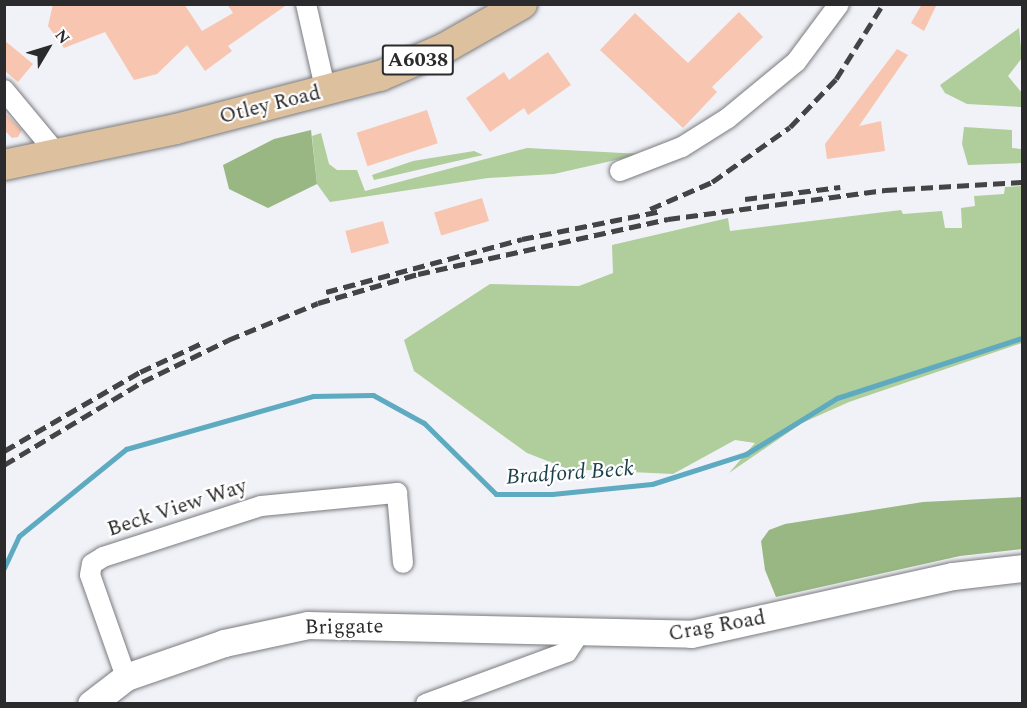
<!DOCTYPE html>
<html>
<head>
<meta charset="utf-8">
<style>
  body { margin:0 }
  #map { position:relative; width:1027px; height:708px; overflow:hidden; background:#f1f2f7; font-family:Spectral,serif }
  div>[style] { position:absolute }
  [style*='--x'] { left:calc(var(--x)*1px); top:calc(var(--y)*1px); width:calc(var(--w)*1px); rotate:calc(var(--a)*1deg) }
  .green>* { inset:0; background:#b0cd9c }
  .forest>* { inset:0; background:#98b782 }
  .stream>* { height:5px; margin:-2.5px; padding:0 2.5px; transform-origin:2.5px; border-radius:2.5px; background:#5eaac0 }
  .building>* { inset:0; background:#f8c5b0; transform-origin:0 0 }
  .roads { filter:drop-shadow(0 0 2px #7a7b7f) drop-shadow(0 0 2px #7a7b7f) }
  .minor>* { height:20px; margin:-10px; padding:0 10px; transform-origin:10px; border-radius:10px; background:#fff }
  .secondary>* { height:27px; margin:-13.5px; padding:0 13.5px; transform-origin:13.5px; border-radius:13.5px; background:#fff }
  .primary>* { height:30px; margin:-15px; padding:0 15px; transform-origin:15px; border-radius:15px; background:#ddc09d }
  .rail>* { height:4.5px; margin-top:-2.25px; transform-origin:0; background:repeating-linear-gradient(90deg,#444446 0 12px,transparent 0 18px) }
  span { translate:-50% -50%; white-space:nowrap; text-align:center; line-height:1.15; -webkit-text-stroke:4.5px #fff; paint-order:stroke }
  .shield-label span { padding:2px 4px; background:#fff; border:2px solid; border-radius:4px; -webkit-text-stroke-width:0 }
  .shield-label { font-size:20px; color:#2b2b2d; font-weight:700 }
  .street-label { font-size:21px; color:#2b2b2d }
  .water-label { font-size:22px; color:#1a3e48; font-style:italic }
  .frame { position:absolute; inset:0; border:6px solid #2b2b2d; pointer-events:none }
  .north { position:absolute; left:18px; top:18px; width:60px; height:60px; -webkit-text-stroke:4px #fff; paint-order:stroke; rotate:52deg; font-size:16px; font-weight:700; line-height:24px; text-align:center; color:#2b2b2d }
  .north::after { content:''; display:block; margin:auto; width:21px; height:27px; background:#2b2b2d; clip-path:polygon(50% 0,100% 100%,50% 72%,0 100%) }
</style>
</head>
<body>
<div id="map">
  <div class="green">
    <div style="clip-path:polygon(1019px 28px,1022px 58px,1008px 76px,1022px 93px,1022px 107px,967px 104px,945px 93px,940px 85px)"></div>
    <div style="clip-path:polygon(964px 127px,1012px 130px,1012px 148px,1022px 149px,1022px 163px,968px 165px,962px 144px)"></div>
    <div style="clip-path:polygon(321px 133px,329px 164px,337px 170px,357px 170px,365px 191px,527px 148px,642px 154px,554px 174px,488px 178px,330px 202px,317px 184px,312px 136px)"></div>
    <div style="clip-path:polygon(474px 151px,483px 155px,374px 180px,372px 175px,413px 161px)"></div>
    <div style="clip-path:polygon(1022px 186px,1022px 343px,849px 402px,802px 423px,729px 473px,755px 443px,735px 440px,673px 474px,568px 469px,527px 453px,414px 371px,404px 340px,490px 284px,579px 286px,613px 273px,612px 245px,728px 218px,730px 231px,901px 210px,903px 214px,942px 211px,945px 228px,962px 228px,961px 208px,975px 206px,974px 196px,1004px 194px,1005px 187px)"></div>
  </div>
  <div class="forest">
    <div style="clip-path:polygon(311px 130px,317px 184px,268px 208px,229px 189px,223px 165px,274px 139px)"></div>
    <div style="clip-path:polygon(1022px 497px,1022px 549px,960px 556px,776px 597px,765px 570px,761px 541px,769px 530px,785px 524px,923px 502px)"></div>
  </div>
  <div class="stream">
    <div style="--x:4;--y:568;--w:35;--a:-65"></div>
    <div style="--x:19;--y:536;--w:138;--a:-39.1"></div>
    <div style="--x:126;--y:449;--w:194;--a:-15.8"></div>
    <div style="--x:313;--y:396;--w:60;--a:-1"></div>
    <div style="--x:373;--y:395;--w:58;--a:28.8"></div>
    <div style="--x:424;--y:423;--w:101;--a:44.6"></div>
    <div style="--x:496;--y:494;--w:56;--a:0"></div>
    <div style="--x:552;--y:494;--w:100;--a:-5.7"></div>
    <div style="--x:652;--y:484;--w:99;--a:-17.7"></div>
    <div style="--x:746;--y:454;--w:107;--a:-31.6"></div>
    <div style="--x:837;--y:398;--w:194;--a:-18"></div>
  </div>
  <div class="building">
    <div style="clip-path:polygon(53px 4px,184px 4px,202px 31px,233px 13px,227px 4px,288px 4px,228px 46px,232px 51px,205px 71px,187px 45px,157px 74px,134px 80px,105px 32px,64px 48px,48px 26px)"></div>
    <div style="clip-path:polygon(922px 4px,937px 4px,924px 31px,911px 23px)"></div>
    <div style="clip-path:polygon(739px 12px,763px 37px,712px 87px,717px 92px,683px 128px,600px 50px,635px 13px,688px 63px)"></div>
    <div style="clip-path:polygon(4px 40px,33px 64px,18px 82px,4px 70px)"></div>
    <div style="clip-path:polygon(897px 49px,908px 55px,859px 126px,881px 121px,885px 151px,827px 159px,825px 144px)"></div>
    <div style="clip-path:polygon(548px 52px,571px 85px,528px 115px,524px 108px,490px 132px,466px 98px,504px 72px,509px 80px)"></div>
    <div style="left:427px;top:110px;width:35px;height:74px;rotate:72deg"></div>
    <div style="clip-path:polygon(4px 112px,22px 130px,18px 137px,12px 138px,4px 130px)"></div>
    <div style="left:482px;top:198px;width:24px;height:50px;rotate:73deg"></div>
    <div style="left:383px;top:221px;width:23px;height:39px;rotate:75deg"></div>
  </div>
  <div class="roads">
    <div class="minor">
      <div style="--x:306;--y:4;--w:90;--a:77.2"></div>
      <div style="--x:4;--y:90;--w:85;--a:50.3"></div>
      <div style="--x:620;--y:171;--w:66;--a:-21.2"></div>
      <div style="--x:682;--y:147;--w:54;--a:-32.2"></div>
      <div style="--x:728;--y:118;--w:88;--a:-39.5"></div>
      <div style="--x:796;--y:62;--w:72;--a:-53.4"></div>
      <div style="--x:126;--y:677;--w:108;--a:-109.4"></div>
      <div style="--x:90;--y:575;--w:11;--a:-80"></div>
      <div style="--x:92;--y:564;--w:13;--a:-32"></div>
      <div style="--x:103;--y:557;--w:166;--a:-17.9"></div>
      <div style="--x:261;--y:506;--w:137;--a:-5.5"></div>
      <div style="--x:397;--y:493;--w:70;--a:85.1"></div>
      <div style="--x:426;--y:704;--w:150;--a:-20.2"></div>
      <div style="--x:567;--y:652;--w:20;--a:-57"></div>
    </div>
    <div class="secondary">
      <div style="--x:91;--y:704;--w:44;--a:-37.6"></div>
      <div style="--x:126;--y:677;--w:104;--a:-19.1"></div>
      <div style="--x:224;--y:643;--w:86;--a:-12.1"></div>
      <div style="--x:308;--y:625;--w:383;--a:1.3"></div>
      <div style="--x:691;--y:634;--w:268;--a:-12.5"></div>
      <div style="--x:953;--y:576;--w:69;--a:-6.6"></div>
    </div>
    <div class="primary">
      <div style="--x:4;--y:165;--w:176;--a:-11.8"></div>
      <div style="--x:176;--y:129;--w:211;--a:-14.6"></div>
      <div style="--x:380;--y:76;--w:69;--a:-23.2"></div>
      <div style="--x:443;--y:49;--w:91;--a:-29.7"></div>
    </div>
  </div>
  <div class="rail">
    <div style="--x:745;--y:199;--w:96;--a:-7.2"></div>
    <div style="--x:650;--y:209;--w:68;--a:-23.5"></div>
    <div style="--x:712;--y:182;--w:95;--a:-35.2"></div>
    <div style="--x:790;--y:127;--w:66;--a:-46.2"></div>
    <div style="--x:836;--y:79;--w:89;--a:-57.9"></div>
    <div style="--x:326;--y:292;--w:203;--a:-15.1"></div>
    <div style="--x:522;--y:239;--w:142;--a:-11.4"></div>
    <div style="--x:4;--y:451;--w:157;--a:-30.2"></div>
    <div style="--x:140;--y:372;--w:68;--a:-25.1"></div>
    <div style="--x:4;--y:465;--w:161;--a:-31"></div>
    <div style="--x:142;--y:382;--w:96;--a:-26"></div>
    <div style="--x:228;--y:340;--w:97;--a:-22.3"></div>
    <div style="--x:318;--y:303;--w:104;--a:-16.2"></div>
    <div style="--x:418;--y:274;--w:256;--a:-12.4"></div>
    <div style="--x:668;--y:219;--w:219;--a:-7.6"></div>
    <div style="--x:885;--y:190;--w:137;--a:-3.3"></div>
  </div>
  <div class="shield-label">
    <span style="left:418px;top:60px">A6038</span>
  </div>
  <div class="street-label">
    <span style="left:270px;top:105px;rotate:-14deg">Otley Road</span>
    <span style="left:177px;top:508px;rotate:-18deg">Beck View Way</span>
    <span style="left:717px;top:626px;rotate:-10deg">Crag Road</span>
    <span style="left:344px;top:627px;rotate:-1deg">Briggate</span>
  </div>
  <div class="water-label">
    <span style="left:570px;top:473px;rotate:-4deg">Bradford Beck</span>
  </div>
  <div class="frame"></div>
  <div class="north">N</div>
</div>
</body>
</html>
